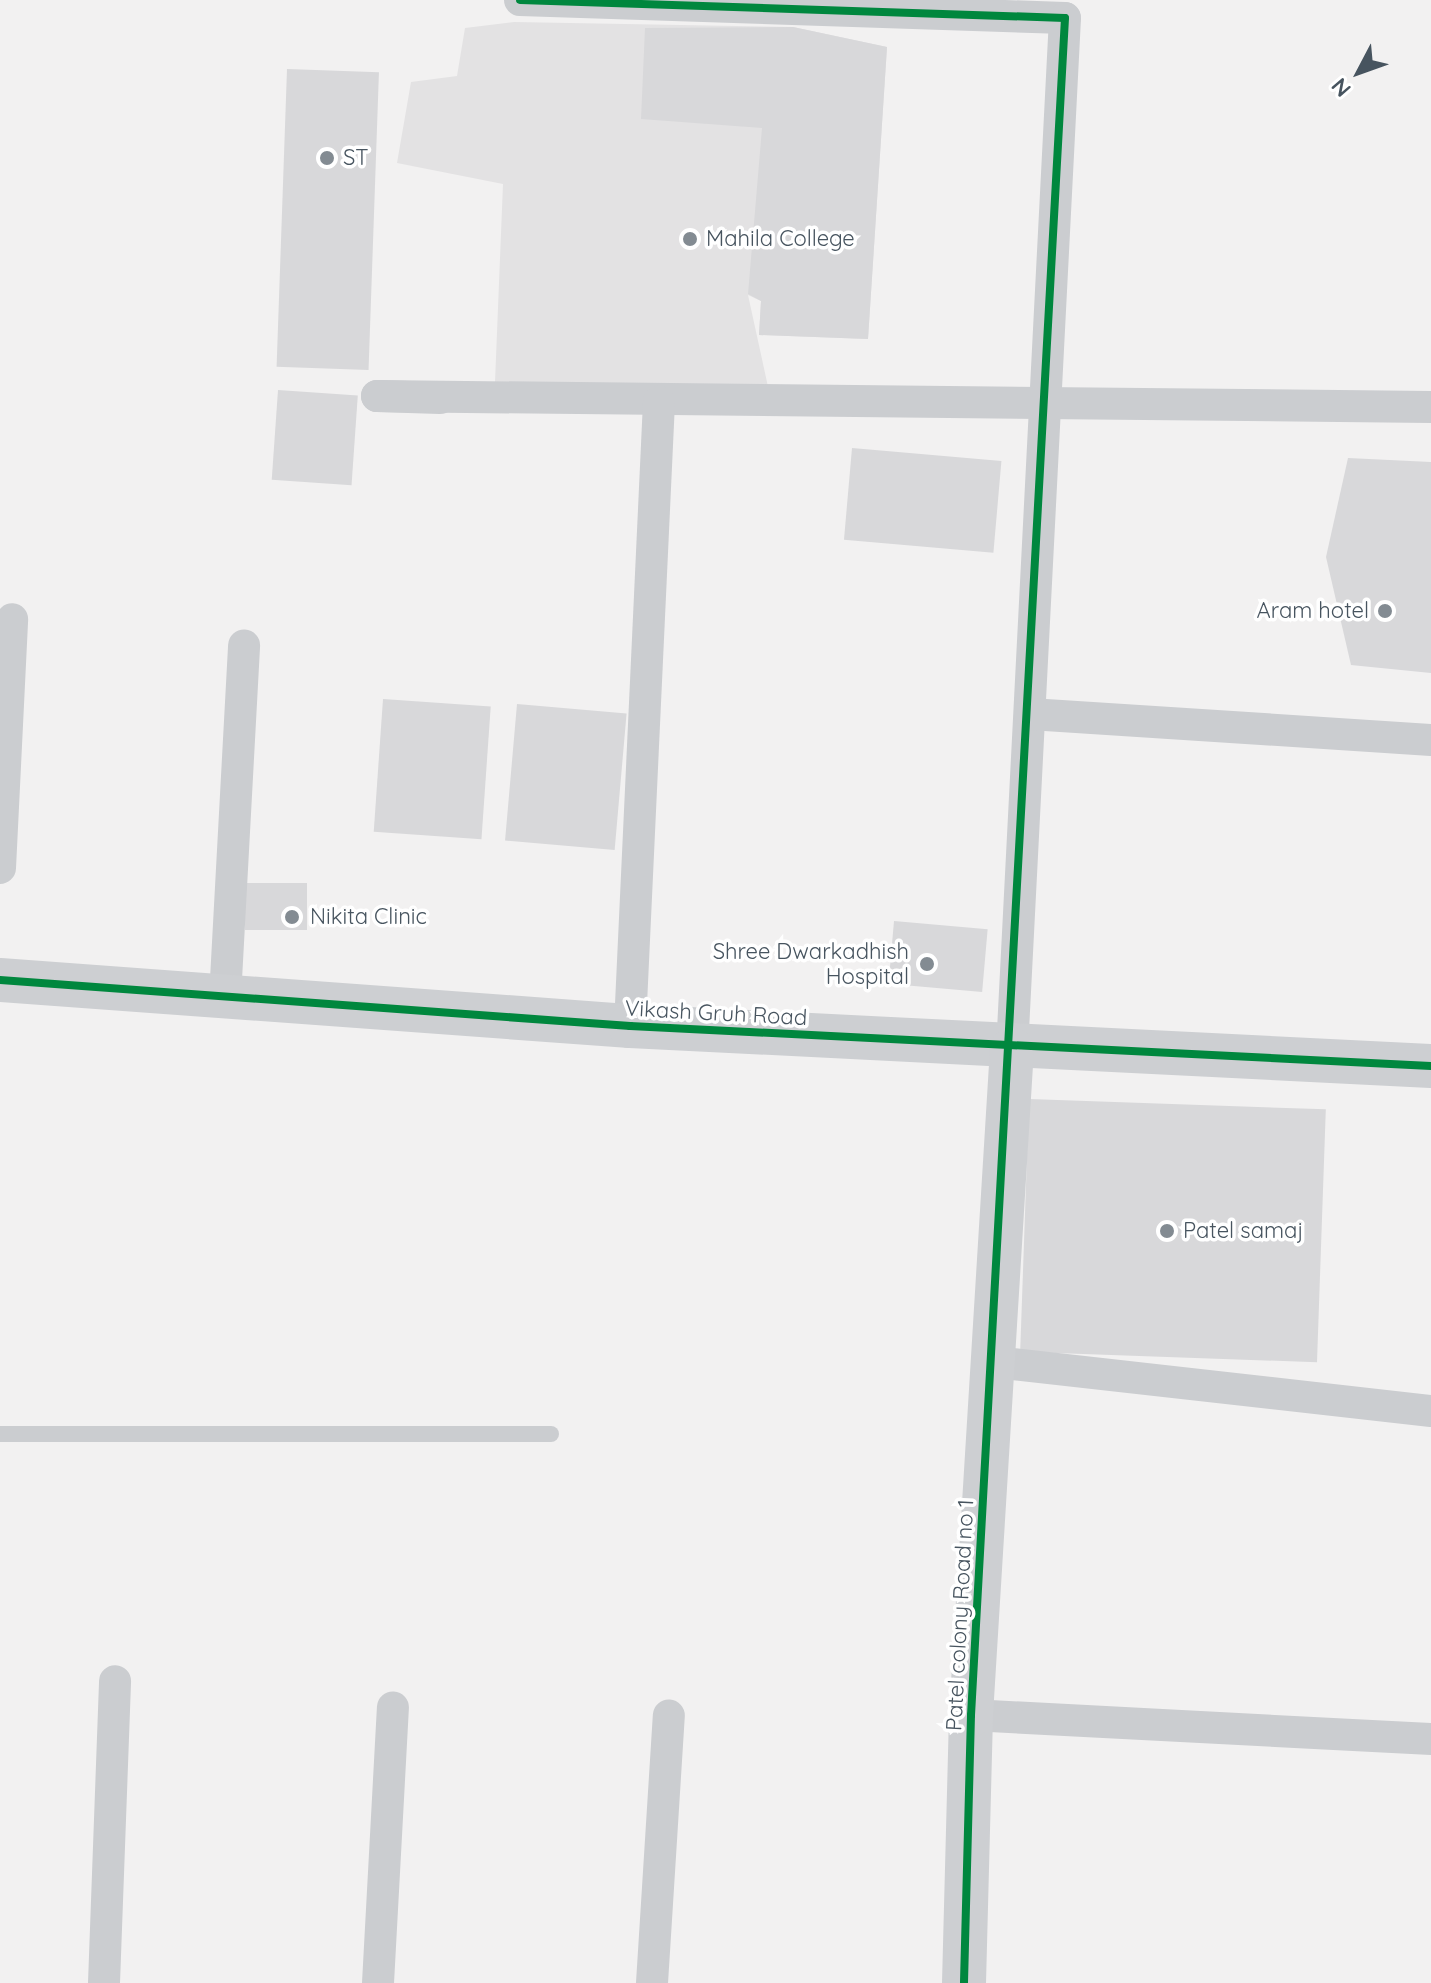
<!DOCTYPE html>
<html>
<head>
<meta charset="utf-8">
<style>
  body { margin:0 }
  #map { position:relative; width:1431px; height:1983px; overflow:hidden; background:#f2f1f1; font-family:Quicksand,sans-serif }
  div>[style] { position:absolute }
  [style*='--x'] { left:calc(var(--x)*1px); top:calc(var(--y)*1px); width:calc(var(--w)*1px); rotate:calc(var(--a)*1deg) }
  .education>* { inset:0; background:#e3e2e3 }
  .building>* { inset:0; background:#d8d8da; transform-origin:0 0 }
  .lane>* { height:16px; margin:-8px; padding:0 8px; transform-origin:8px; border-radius:8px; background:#cbcdd0 }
  .street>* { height:32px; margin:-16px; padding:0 16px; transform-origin:16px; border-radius:16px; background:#cbcdd0 }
  .secondary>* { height:44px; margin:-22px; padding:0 22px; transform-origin:22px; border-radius:22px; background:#cdcfd2 }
  .cycleway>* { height:8px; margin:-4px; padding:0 4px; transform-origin:4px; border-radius:4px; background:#00873e }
  .dots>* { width:22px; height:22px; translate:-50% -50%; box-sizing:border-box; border:4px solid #fff; border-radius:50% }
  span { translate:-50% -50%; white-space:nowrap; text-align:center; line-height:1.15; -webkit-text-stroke:7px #fff; paint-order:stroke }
  .poi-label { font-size:22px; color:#47545f }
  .left { translate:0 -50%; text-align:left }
  .right { translate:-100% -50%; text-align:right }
  .street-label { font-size:22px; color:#47545f }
  .north { position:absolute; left:1319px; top:32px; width:80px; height:80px; -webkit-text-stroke:6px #fff; paint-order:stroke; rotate:229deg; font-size:22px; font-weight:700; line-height:32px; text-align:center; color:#47545f }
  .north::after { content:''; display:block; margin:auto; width:28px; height:36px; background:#47545f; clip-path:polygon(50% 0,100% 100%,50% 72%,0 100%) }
</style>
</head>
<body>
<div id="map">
  <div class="education">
    <div style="clip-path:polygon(514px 22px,793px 27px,887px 47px,868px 339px,759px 335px,761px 301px,748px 295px,772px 405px,495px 382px,503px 184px,397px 163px,411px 82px,457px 76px,465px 28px)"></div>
  </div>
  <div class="building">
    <div style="clip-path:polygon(793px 27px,887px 47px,868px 339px,759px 335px,761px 301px,748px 294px,762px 128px,641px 119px,645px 28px)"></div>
    <div style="left:287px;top:69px;width:92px;height:298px;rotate:2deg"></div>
    <div style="left:278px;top:390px;width:80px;height:90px;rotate:4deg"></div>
    <div style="left:852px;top:448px;width:150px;height:92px;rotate:5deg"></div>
    <div style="clip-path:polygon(1348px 458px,1431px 462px,1431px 673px,1351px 665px,1326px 557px)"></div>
    <div style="left:383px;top:699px;width:108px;height:133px;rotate:4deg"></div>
    <div style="left:517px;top:704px;width:110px;height:137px;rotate:5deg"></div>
    <div style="left:245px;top:883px;width:62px;height:47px"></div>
    <div style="left:894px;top:921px;width:94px;height:63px;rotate:5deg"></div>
    <div style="left:1029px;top:1099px;width:297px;height:253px;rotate:2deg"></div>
  </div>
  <div class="lane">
    <div style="--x:0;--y:1434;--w:551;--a:0"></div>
  </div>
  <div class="street">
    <div style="--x:520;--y:0;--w:545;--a:1.89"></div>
    <div style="--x:1065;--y:18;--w:1032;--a:92.94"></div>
    <div style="--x:440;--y:398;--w:63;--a:-178.2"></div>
    <div style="--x:377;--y:396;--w:1054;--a:0.6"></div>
    <div style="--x:1030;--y:714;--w:402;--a:3.7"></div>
    <div style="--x:0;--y:868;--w:249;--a:-87.2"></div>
    <div style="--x:225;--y:998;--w:353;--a:-86.9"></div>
    <div style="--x:630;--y:1026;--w:625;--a:-87.34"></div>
    <div style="--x:994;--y:1362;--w:440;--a:6.4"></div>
    <div style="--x:971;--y:1715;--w:461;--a:3"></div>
    <div style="--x:104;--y:1983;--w:302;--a:-87.9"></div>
    <div style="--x:378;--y:1983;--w:276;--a:-86.9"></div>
    <div style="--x:652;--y:1983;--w:268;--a:-86.4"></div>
  </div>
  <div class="secondary">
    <div style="--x:0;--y:980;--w:632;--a:4.18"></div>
    <div style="--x:630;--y:1026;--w:802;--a:2.86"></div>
    <div style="--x:964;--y:1983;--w:268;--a:-88.5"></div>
    <div style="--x:971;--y:1715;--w:667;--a:-86.48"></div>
  </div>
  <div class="cycleway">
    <div style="--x:520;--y:0;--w:545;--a:1.89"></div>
    <div style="--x:1065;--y:18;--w:1700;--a:93.17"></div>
    <div style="--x:971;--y:1715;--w:268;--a:91.5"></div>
    <div style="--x:0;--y:980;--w:632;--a:4.18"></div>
    <div style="--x:630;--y:1026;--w:802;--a:2.86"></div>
  </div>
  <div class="dots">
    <div style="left:327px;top:158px;background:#838b92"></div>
    <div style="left:690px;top:239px;background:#838b92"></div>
    <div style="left:1385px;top:611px;background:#838b92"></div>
    <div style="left:292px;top:917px;background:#838b92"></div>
    <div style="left:927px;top:964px;background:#838b92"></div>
    <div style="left:1167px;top:1231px;background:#838b92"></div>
  </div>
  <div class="poi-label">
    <span class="left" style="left:343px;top:158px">ST</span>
    <span class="left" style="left:706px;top:239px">Mahila College</span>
    <span class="right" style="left:1369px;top:611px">Aram hotel</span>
    <span class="left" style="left:310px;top:917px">Nikita Clinic</span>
    <span class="right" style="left:909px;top:964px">Shree Dwarkadhish<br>Hospital</span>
    <span class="left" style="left:1183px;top:1231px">Patel samaj</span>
  </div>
  <div class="street-label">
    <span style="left:716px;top:1013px;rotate:3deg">Vikash Gruh Road</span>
    <span style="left:960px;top:1615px;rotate:-87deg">Patel colony Road no 1</span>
  </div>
  <div class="north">N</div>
</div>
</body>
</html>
